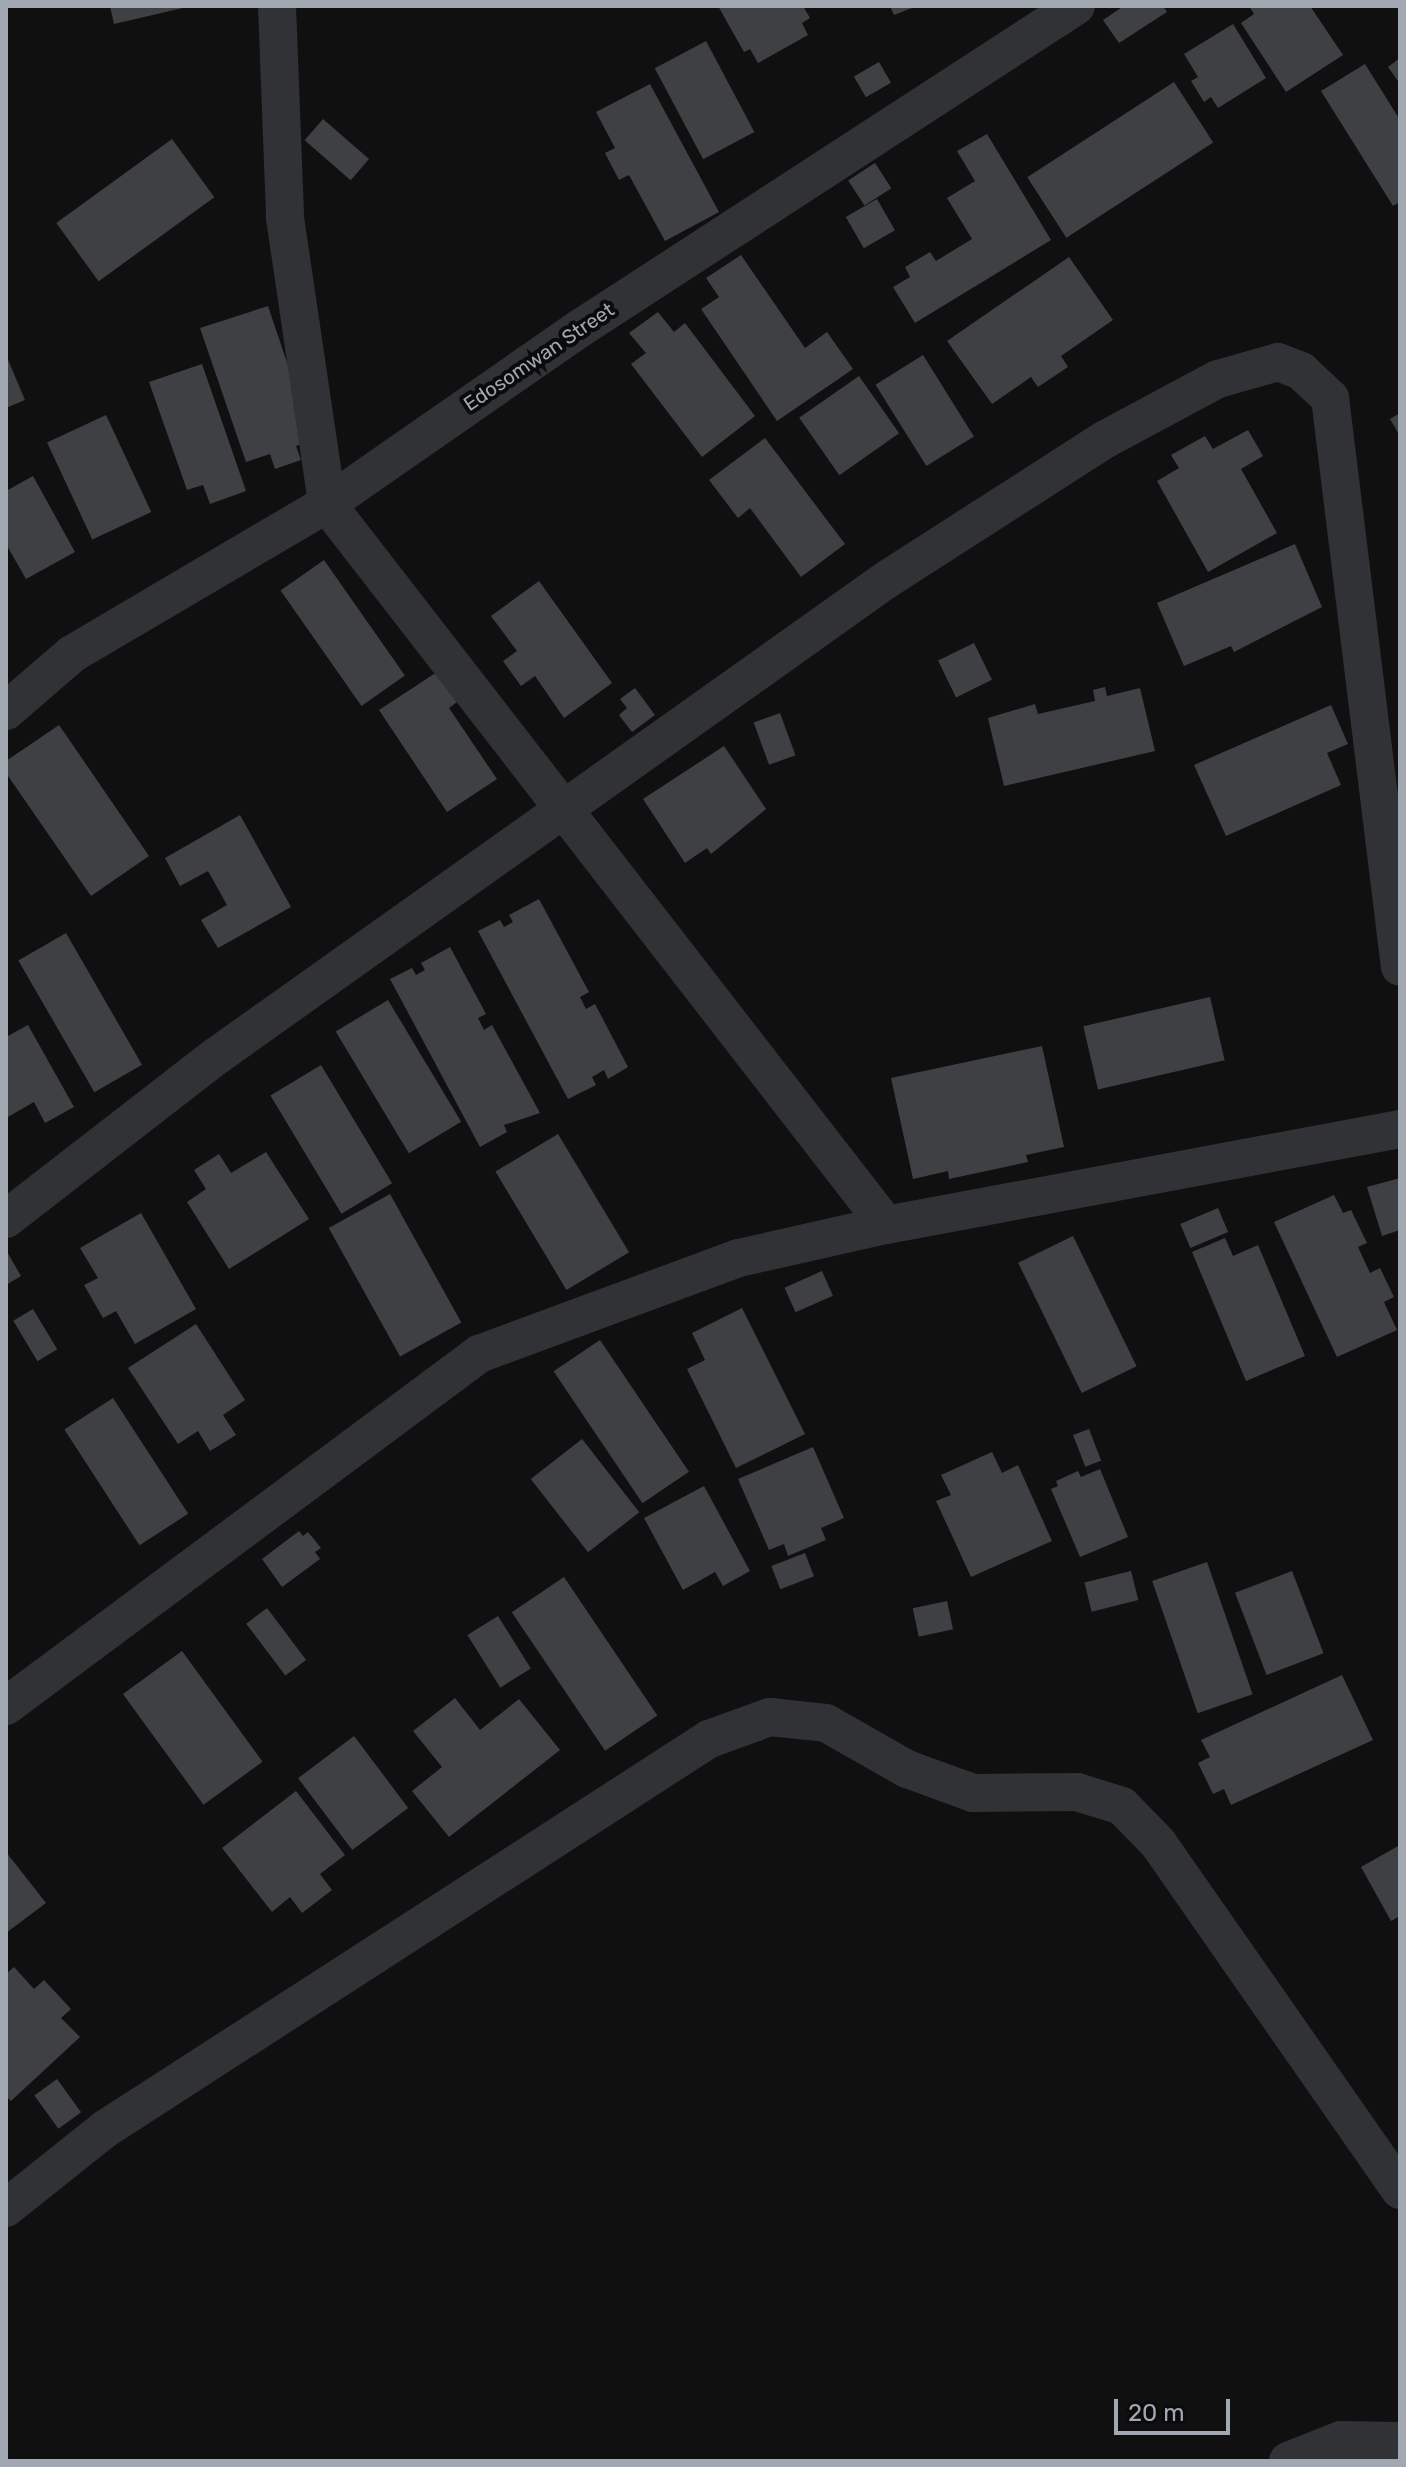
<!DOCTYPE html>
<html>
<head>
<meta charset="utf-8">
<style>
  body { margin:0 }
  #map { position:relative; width:1406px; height:2467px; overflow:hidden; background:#101011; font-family:Rubik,sans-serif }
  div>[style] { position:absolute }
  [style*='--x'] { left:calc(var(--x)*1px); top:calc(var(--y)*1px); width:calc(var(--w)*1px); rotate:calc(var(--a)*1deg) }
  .building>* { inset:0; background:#3f4044; transform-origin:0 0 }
  .minor>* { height:38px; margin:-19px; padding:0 19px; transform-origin:19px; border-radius:19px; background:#313236 }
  span { translate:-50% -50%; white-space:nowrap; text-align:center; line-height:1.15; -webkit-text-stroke:8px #0b0b0c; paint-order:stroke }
  .street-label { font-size:20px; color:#a1a8b2 }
  .frame { position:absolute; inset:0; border:8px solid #a1a8b2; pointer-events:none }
  .scale { position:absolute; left:1114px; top:2399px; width:116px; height:36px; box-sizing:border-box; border:4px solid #a1a8b2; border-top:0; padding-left:10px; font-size:24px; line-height:28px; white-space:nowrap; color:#a1a8b2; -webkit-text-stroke:6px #0b0b0c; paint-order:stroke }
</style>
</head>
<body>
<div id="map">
  <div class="building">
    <div style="clip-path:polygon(110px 6px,186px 6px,187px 7px,114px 24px)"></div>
    <div style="clip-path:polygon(718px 6px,803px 6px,810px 18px,802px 23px,808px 35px,758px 63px,750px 49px,744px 52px)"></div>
    <div style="clip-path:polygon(890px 6px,917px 6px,894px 15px)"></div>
    <div style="clip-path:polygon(1124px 6px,1163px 6px,1167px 12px,1119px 43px,1103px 20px)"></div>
    <div style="clip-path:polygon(1249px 6px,1310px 6px,1343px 55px,1286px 92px,1241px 23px,1254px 14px)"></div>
    <div style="clip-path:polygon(1233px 24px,1266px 78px,1218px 108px,1211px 97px,1204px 102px,1191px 81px,1198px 77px,1184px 54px)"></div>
    <div style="left:706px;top:41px;width:103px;height:58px;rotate:62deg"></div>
    <div style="clip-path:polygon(1400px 58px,1400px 84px,1388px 67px)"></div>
    <div style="left:879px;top:62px;width:24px;height:29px;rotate:60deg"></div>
    <div style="clip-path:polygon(1365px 64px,1400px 120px,1400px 202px,1393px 206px,1321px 91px)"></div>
    <div style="left:1174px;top:82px;width:72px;height:175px;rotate:57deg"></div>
    <div style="clip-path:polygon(650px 84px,719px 212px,665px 241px,629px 175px,619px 180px,605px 153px,615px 148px,596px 112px)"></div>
    <div style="left:323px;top:119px;width:61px;height:28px;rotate:41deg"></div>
    <div style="clip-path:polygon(987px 134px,1051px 240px,915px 323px,893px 287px,910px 277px,905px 267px,930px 252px,936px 261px,972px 239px,947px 198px,975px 181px,957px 151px)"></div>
    <div style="left:172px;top:139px;width:72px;height:143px;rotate:54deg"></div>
    <div style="left:875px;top:163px;width:30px;height:32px;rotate:57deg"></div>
    <div style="left:877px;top:199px;width:36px;height:36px;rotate:60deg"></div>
    <div style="clip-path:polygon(741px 255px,805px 348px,827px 332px,853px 369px,777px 421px,701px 309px,719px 297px,706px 278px)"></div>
    <div style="clip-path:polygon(1069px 257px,1113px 320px,1061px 356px,1068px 367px,1038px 387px,1031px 377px,992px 404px,947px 341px)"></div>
    <div style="clip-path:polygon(268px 306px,313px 440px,296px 446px,301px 460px,275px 469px,270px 454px,246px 462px,200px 328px)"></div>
    <div style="clip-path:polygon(658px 312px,674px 332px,685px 323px,755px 416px,702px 457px,631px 364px,646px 353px,629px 333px)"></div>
    <div style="clip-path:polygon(6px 355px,25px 400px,6px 408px)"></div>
    <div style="left:923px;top:355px;width:96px;height:56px;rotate:58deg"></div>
    <div style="clip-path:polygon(202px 364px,246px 491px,210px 504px,203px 485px,187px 490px,149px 382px)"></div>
    <div style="left:859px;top:376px;width:70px;height:73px;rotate:55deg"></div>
    <div style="clip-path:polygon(1400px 413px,1400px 436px,1390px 419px)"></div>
    <div style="left:106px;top:415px;width:107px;height:65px;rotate:65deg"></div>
    <div style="clip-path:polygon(1248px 430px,1263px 456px,1241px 469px,1277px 533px,1208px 572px,1157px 481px,1179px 468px,1171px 455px,1205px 436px,1213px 449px)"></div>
    <div style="clip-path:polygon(765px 438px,845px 544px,801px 577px,750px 508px,738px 518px,709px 480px)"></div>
    <div style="clip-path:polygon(33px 476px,75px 552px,26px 579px,6px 544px,6px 491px)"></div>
    <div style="clip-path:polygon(1295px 544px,1322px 607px,1234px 652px,1231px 646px,1184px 666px,1157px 603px)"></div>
    <div style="left:324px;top:560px;width:141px;height:53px;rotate:55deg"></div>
    <div style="clip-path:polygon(539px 581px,612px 683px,564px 718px,535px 676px,521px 686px,503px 661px,517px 651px,491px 616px)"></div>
    <div style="left:974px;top:643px;width:41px;height:40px;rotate:64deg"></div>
    <div style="clip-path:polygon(437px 672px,457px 702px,449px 708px,497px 779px,447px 812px,379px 710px)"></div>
    <div style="clip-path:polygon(1105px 687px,1107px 696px,1140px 688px,1155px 751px,1004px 786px,988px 718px,1035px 704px,1038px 714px,1095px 701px,1093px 690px)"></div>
    <div style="clip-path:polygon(635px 688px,655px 715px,632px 732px,619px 715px,627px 708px,620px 699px)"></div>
    <div style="clip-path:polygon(1331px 705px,1348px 744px,1327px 753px,1341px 785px,1226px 836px,1194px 765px)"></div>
    <div style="left:780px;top:713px;width:45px;height:28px;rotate:70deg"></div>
    <div style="clip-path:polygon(59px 725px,149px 856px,91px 896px,6px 773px,6px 761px)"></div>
    <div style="clip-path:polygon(724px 746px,766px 809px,711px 854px,707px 848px,685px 863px,643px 799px)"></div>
    <div style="clip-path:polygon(240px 815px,291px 907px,218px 948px,201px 920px,227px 905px,208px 871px,180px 886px,165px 858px)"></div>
    <div style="clip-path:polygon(539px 899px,589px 992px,580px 997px,586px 1009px,595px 1004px,628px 1067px,608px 1079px,604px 1070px,592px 1077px,596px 1085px,568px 1099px,478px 931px,500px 920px,504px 927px,513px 922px,509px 915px)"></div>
    <div style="left:66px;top:933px;width:152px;height:55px;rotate:60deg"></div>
    <div style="clip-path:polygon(450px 947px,486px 1014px,478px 1018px,484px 1030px,492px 1025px,540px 1113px,504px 1125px,507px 1132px,480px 1147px,390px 979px,412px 968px,416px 975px,425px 970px,421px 963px)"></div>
    <div style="left:1210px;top:997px;width:65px;height:130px;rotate:77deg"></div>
    <div style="left:388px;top:1000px;width:142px;height:61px;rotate:59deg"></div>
    <div style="clip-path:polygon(28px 1025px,74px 1107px,45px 1123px,34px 1102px,6px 1118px,6px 1037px)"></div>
    <div style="clip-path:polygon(1042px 1046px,1064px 1147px,1026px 1155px,1028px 1162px,949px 1179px,948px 1171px,913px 1179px,891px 1078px)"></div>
    <div style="left:321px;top:1065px;width:138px;height:59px;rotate:59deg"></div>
    <div style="left:558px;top:1134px;width:138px;height:73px;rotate:59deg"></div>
    <div style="clip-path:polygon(266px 1152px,309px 1219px,229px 1269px,187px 1202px,206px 1189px,194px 1170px,219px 1154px,231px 1173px)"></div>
    <div style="clip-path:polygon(1400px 1178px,1400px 1230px,1382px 1236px,1367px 1187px)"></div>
    <div style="left:390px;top:1194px;width:147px;height:70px;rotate:61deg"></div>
    <div style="clip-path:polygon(1334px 1195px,1343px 1213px,1351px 1210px,1367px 1243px,1358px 1247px,1370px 1273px,1380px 1268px,1394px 1297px,1384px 1302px,1397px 1330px,1337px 1357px,1274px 1222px)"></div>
    <div style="left:1218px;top:1208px;width:26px;height:41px;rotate:67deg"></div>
    <div style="clip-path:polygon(141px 1213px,196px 1309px,135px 1344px,116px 1311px,103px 1318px,84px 1285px,98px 1278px,80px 1248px)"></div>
    <div style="left:1073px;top:1236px;width:145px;height:61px;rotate:64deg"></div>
    <div style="clip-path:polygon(1225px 1238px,1233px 1256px,1258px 1245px,1305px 1356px,1246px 1381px,1192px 1252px)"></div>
    <div style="clip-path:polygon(6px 1250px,21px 1276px,6px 1285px)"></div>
    <div style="left:822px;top:1271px;width:27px;height:41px;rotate:66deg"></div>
    <div style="clip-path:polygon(742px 1308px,805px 1434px,736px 1468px,687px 1369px,705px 1360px,692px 1333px)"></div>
    <div style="left:33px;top:1309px;width:47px;height:23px;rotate:59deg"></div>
    <div style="clip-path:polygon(196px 1324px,245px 1400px,223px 1415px,236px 1435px,210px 1451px,198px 1431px,178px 1444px,128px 1368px)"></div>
    <div style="left:600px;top:1340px;width:159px;height:56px;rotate:56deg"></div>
    <div style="left:113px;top:1398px;width:138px;height:58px;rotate:57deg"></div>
    <div style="left:1089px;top:1429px;width:34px;height:17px;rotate:69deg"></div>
    <div style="left:582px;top:1439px;width:93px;height:65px;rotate:52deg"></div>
    <div style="clip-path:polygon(813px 1447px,844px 1518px,821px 1528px,826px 1540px,788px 1556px,784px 1544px,769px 1550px,738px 1479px)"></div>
    <div style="clip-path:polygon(992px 1452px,1002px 1473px,1018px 1465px,1052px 1541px,971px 1577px,936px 1501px,951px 1495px,941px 1475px)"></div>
    <div style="clip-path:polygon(1100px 1469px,1128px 1537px,1080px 1557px,1051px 1489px,1058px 1486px,1056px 1481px,1078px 1471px,1081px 1477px)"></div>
    <div style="clip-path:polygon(704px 1486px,750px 1571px,723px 1586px,715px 1572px,683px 1590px,644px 1518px)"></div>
    <div style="clip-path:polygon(299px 1531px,303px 1536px,308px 1532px,321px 1548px,315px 1552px,320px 1559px,282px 1587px,262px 1559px)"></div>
    <div style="left:805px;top:1553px;width:25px;height:36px;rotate:69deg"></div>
    <div style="left:1207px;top:1562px;width:140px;height:58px;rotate:71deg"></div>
    <div style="left:1131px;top:1571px;width:30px;height:48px;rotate:76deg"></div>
    <div style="left:1292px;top:1571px;width:88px;height:61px;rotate:69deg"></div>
    <div style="left:564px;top:1577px;width:167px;height:63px;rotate:56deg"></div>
    <div style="left:947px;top:1601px;width:29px;height:35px;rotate:78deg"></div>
    <div style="left:267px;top:1608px;width:65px;height:26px;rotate:53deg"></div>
    <div style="left:498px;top:1616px;width:62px;height:36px;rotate:58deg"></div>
    <div style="left:182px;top:1651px;width:137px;height:73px;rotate:54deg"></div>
    <div style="clip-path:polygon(1342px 1675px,1373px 1740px,1231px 1805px,1224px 1789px,1213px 1794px,1198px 1763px,1210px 1757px,1201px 1740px)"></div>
    <div style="clip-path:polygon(455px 1698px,480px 1730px,519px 1699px,560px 1750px,449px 1837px,412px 1791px,442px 1767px,413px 1731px)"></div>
    <div style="left:354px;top:1736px;width:90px;height:70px;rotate:53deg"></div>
    <div style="clip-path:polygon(296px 1791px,345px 1855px,320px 1874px,332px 1890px,302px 1913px,290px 1897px,272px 1912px,222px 1848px)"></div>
    <div style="clip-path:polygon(1400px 1845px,1400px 1916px,1391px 1921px,1361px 1867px)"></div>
    <div style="clip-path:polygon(6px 1852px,46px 1903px,6px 1933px)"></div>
    <div style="clip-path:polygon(14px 1967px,34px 1989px,44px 1980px,71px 2009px,61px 2018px,80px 2037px,11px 2101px,6px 2096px,6px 1974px)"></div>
    <div style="left:57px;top:2079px;width:41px;height:28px;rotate:54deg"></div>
  </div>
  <div class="minor">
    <div style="--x:277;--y:6;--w:212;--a:87.8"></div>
    <div style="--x:285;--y:218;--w:289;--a:81.6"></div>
    <div style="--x:327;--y:504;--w:912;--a:52.21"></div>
    <div style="--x:6;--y:711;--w:87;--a:-40.8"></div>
    <div style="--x:72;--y:654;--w:296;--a:-30.5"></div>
    <div style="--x:327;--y:504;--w:310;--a:-34.8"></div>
    <div style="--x:582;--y:327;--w:589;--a:-33.02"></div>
    <div style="--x:6;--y:1219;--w:264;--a:-37.8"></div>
    <div style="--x:215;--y:1057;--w:823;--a:-35.41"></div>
    <div style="--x:886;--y:580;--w:259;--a:-32.7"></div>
    <div style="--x:1104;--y:440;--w:129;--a:-28.2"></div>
    <div style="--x:1218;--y:379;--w:62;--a:-15.8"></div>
    <div style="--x:1278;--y:362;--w:25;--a:21"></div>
    <div style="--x:1301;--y:371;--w:40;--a:43"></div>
    <div style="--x:1330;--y:398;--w:573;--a:82.99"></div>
    <div style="--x:6;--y:1706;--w:590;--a:-36.66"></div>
    <div style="--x:479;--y:1354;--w:277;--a:-20.3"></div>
    <div style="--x:739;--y:1258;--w:151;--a:-12.7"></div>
    <div style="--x:886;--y:1225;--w:523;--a:-10.58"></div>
    <div style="--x:6;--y:2208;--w:127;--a:-38.6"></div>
    <div style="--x:105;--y:2129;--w:719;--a:-32.85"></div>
    <div style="--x:709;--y:1739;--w:65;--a:-19.8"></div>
    <div style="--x:770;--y:1717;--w:56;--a:6.1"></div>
    <div style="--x:826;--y:1723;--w:93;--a:29.6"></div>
    <div style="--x:907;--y:1769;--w:70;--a:20"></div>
    <div style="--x:973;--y:1793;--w:104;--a:-0.6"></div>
    <div style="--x:1077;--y:1792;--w:47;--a:17.3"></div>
    <div style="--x:1122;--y:1806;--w:52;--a:45.8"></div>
    <div style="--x:1158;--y:1843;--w:423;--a:55.1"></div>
    <div style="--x:1288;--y:2461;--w:57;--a:-21.6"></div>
    <div style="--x:1341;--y:2440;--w:59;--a:1"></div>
  </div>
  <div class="street-label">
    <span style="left:539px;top:357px;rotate:-34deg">Edosomwan Street</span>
  </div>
  <div class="frame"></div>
  <div class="scale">20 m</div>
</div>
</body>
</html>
